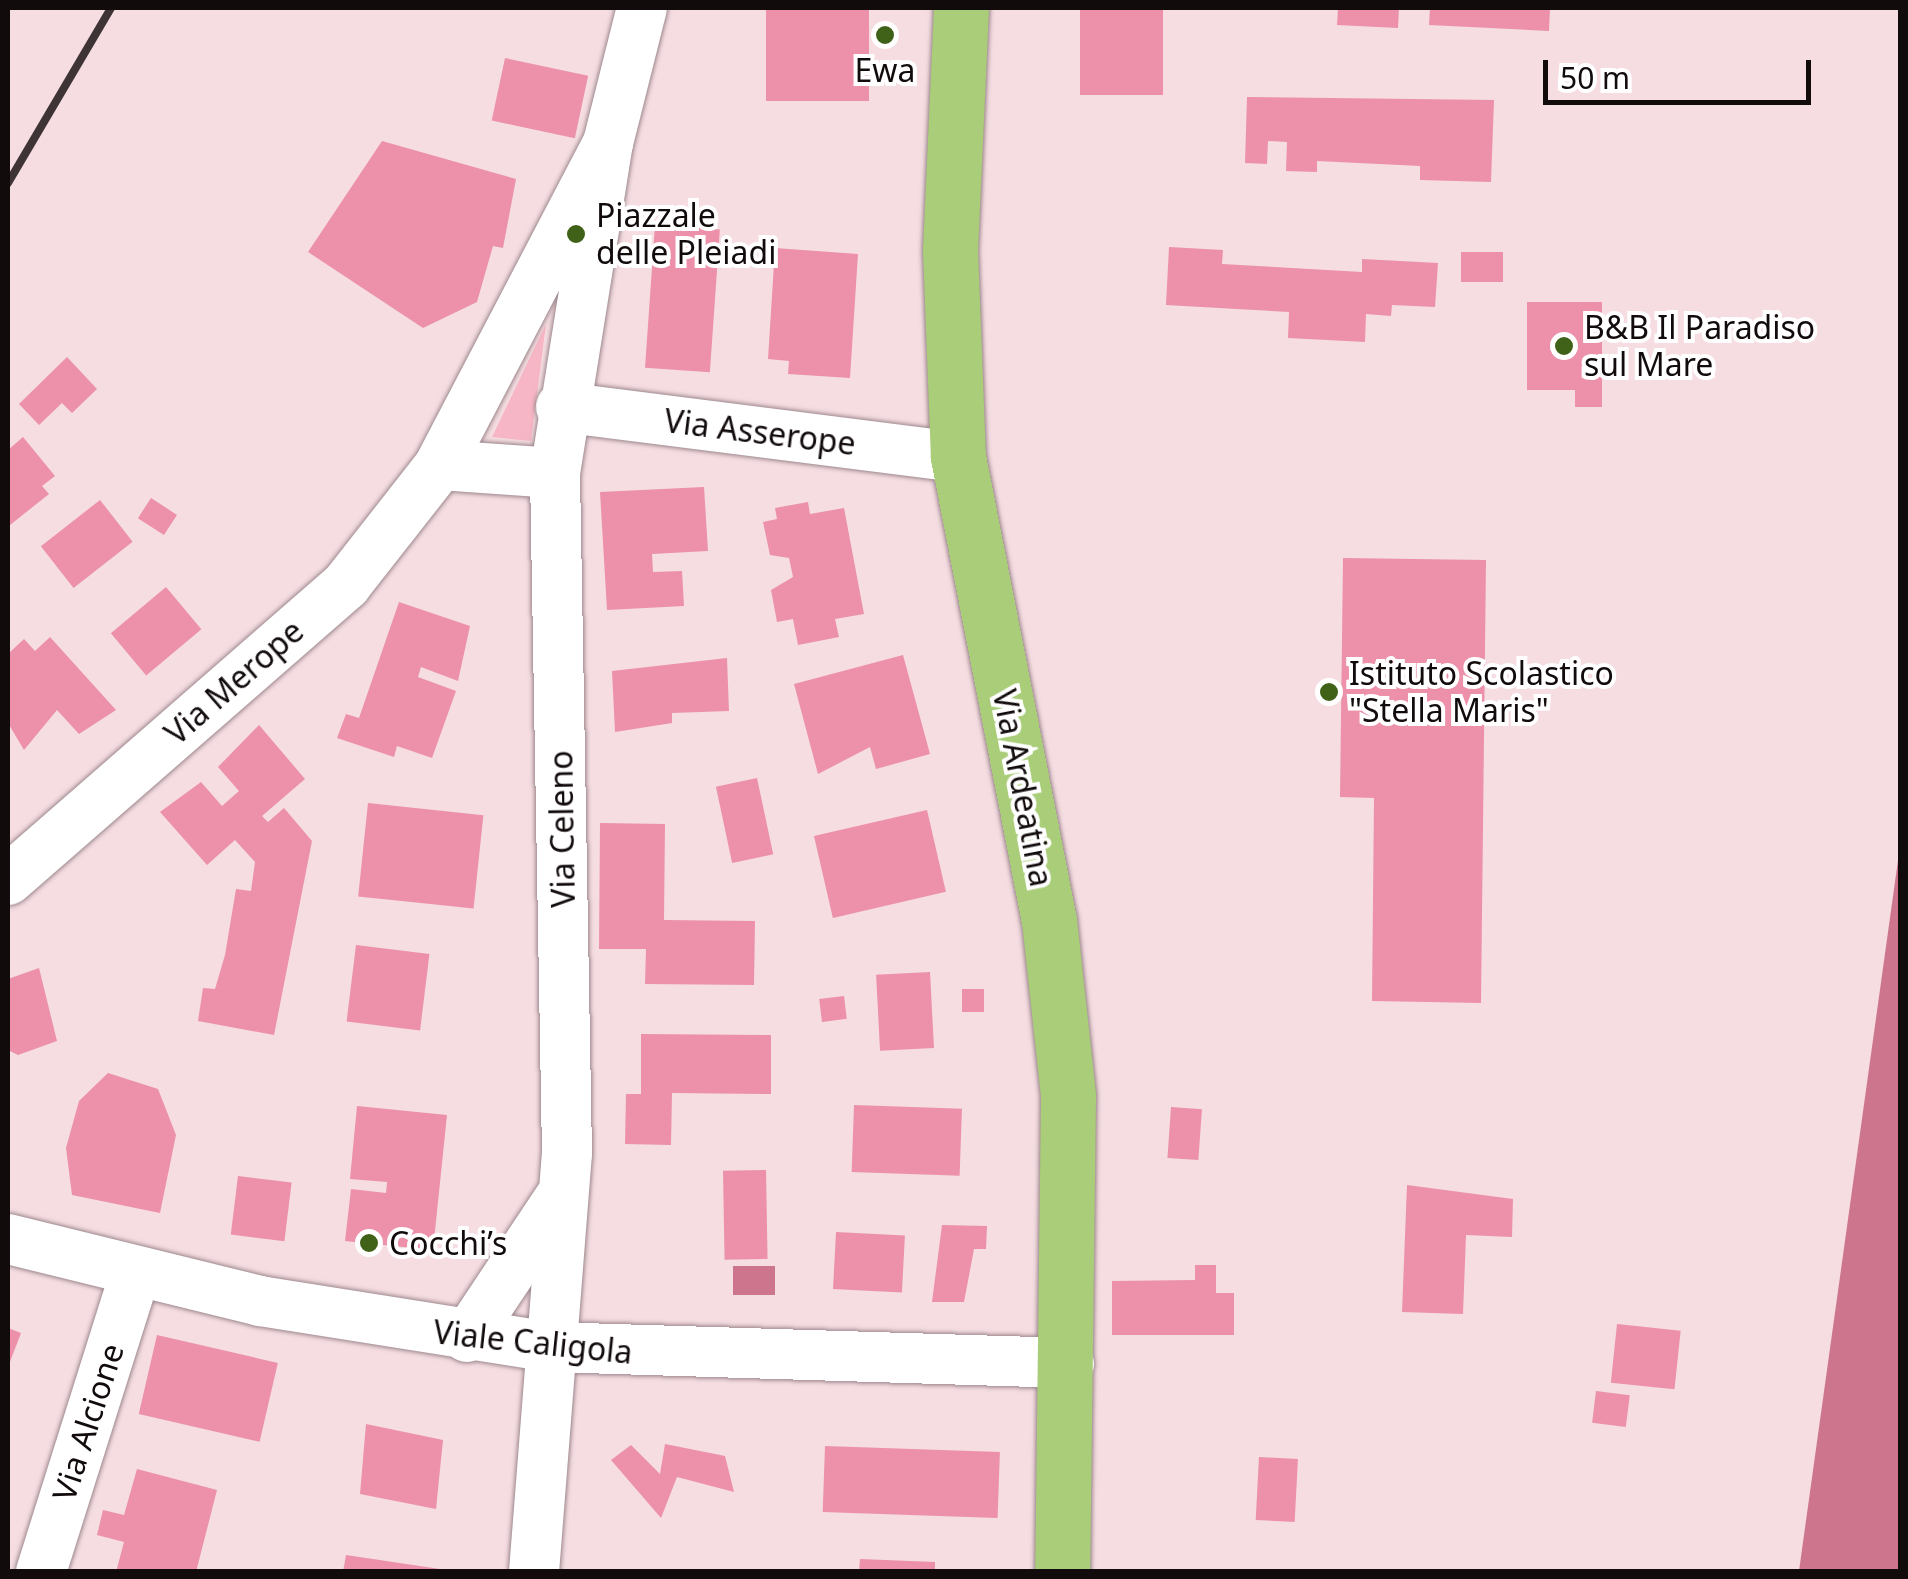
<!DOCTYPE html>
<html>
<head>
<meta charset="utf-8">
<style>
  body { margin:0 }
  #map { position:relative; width:1908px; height:1579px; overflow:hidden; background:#f5dde2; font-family:"Noto Sans",sans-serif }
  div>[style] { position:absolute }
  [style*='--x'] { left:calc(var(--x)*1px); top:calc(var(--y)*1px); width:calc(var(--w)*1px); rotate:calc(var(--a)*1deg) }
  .green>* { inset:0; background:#f7b6c5 }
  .water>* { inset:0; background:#cd758d; transform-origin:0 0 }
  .building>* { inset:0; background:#ec91a9; transform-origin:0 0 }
  .roads { filter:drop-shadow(0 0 2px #9d888d) drop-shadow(0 0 2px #9d888d) }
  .minor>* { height:50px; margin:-25px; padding:0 25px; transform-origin:25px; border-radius:25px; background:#fff }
  .major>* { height:55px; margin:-27.5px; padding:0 27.5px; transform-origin:27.5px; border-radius:27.5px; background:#a9cd79 }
  .rail>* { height:8px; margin:-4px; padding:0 4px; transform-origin:4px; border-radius:4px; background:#3e3436 }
  .dots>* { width:28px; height:28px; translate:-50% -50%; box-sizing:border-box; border:5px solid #fff; border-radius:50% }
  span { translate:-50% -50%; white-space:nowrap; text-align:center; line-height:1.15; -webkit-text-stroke:8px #fff; paint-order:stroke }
  .poi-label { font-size:32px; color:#120b0c }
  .left { translate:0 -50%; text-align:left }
  .street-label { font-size:32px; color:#120b0c }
  .frame { position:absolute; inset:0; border:10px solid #120b0c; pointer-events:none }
  .scale { position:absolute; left:1543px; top:60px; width:268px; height:45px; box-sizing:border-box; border:5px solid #120b0c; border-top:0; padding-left:12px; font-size:30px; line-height:35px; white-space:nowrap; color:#120b0c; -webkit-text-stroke:8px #fff; paint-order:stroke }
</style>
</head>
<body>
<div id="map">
  <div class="green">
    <div style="clip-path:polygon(546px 324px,531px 441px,492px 437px)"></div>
  </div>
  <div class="water">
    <div style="clip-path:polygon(1900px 846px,1900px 1571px,1799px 1571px)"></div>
    <div style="left:733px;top:1266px;width:42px;height:29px"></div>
  </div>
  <div class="building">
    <div style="left:766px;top:8px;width:103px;height:93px"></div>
    <div style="left:1080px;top:8px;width:83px;height:87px"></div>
    <div style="clip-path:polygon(1338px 8px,1399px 8px,1398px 28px,1337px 25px)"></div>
    <div style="clip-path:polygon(1430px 8px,1550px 8px,1549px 31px,1429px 25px)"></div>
    <div style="left:505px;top:58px;width:85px;height:64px;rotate:12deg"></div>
    <div style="clip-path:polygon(1247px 97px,1494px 100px,1491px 182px,1420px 180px,1420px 166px,1317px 161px,1317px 172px,1286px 171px,1287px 142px,1268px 141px,1267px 164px,1245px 163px)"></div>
    <div style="clip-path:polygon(382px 141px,516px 179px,503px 248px,493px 246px,477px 302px,423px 328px,308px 252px)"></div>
    <div style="left:655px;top:225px;width:65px;height:143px;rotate:4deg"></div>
    <div style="clip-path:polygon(1169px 247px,1223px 250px,1222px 264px,1362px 272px,1362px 259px,1438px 263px,1435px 307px,1392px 305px,1391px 316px,1366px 314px,1365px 342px,1288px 338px,1289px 312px,1166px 305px)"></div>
    <div style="clip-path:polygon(775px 248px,858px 254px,850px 378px,788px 374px,789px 361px,768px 359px)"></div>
    <div style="left:1461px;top:252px;width:42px;height:30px"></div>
    <div style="clip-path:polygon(1527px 302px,1602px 302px,1602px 407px,1575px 407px,1575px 390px,1527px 390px)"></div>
    <div style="clip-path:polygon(67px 357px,97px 389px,72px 413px,62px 403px,39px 425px,19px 404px)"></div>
    <div style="clip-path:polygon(23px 437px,55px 476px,42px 486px,49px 494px,10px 525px,8px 450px)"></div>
    <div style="clip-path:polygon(704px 487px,708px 551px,652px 554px,653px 572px,682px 571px,684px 606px,607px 610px,600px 492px)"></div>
    <div style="left:151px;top:498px;width:31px;height:24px;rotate:33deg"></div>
    <div style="left:100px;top:500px;width:53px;height:75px;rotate:52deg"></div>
    <div style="clip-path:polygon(808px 502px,810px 514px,844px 508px,864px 614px,835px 619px,839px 637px,798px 645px,793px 619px,777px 622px,771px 590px,793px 577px,789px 558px,770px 555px,763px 522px,777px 519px,775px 508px)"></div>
    <div style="clip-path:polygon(1343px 558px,1486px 560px,1481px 1003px,1372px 1001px,1374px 798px,1340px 797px)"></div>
    <div style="left:166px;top:587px;width:55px;height:72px;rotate:50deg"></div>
    <div style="clip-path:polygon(399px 602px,470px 626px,458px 681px,421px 667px,418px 677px,456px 691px,432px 758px,397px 746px,394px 757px,337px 738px,346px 714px,359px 718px)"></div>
    <div style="clip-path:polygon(50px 637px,116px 710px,79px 734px,57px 710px,24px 750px,8px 723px,8px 654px,24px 639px,35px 651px)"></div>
    <div style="clip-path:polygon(903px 655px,930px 754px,876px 769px,870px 747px,818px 774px,794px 684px)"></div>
    <div style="clip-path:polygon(727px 658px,729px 711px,672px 713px,672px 723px,615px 732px,612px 671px)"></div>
    <div style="clip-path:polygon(259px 725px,305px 779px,262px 816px,268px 822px,284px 808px,312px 841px,274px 1035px,198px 1021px,203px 988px,215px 989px,225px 955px,236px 889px,251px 891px,255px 862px,235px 840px,207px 865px,160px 812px,201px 782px,222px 806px,239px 791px,218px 767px)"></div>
    <div style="left:757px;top:778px;width:78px;height:42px;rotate:78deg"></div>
    <div style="left:368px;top:803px;width:116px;height:94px;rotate:6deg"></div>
    <div style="left:927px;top:810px;width:84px;height:116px;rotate:77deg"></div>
    <div style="clip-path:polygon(600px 823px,665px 824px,664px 920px,755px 921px,754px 985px,645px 984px,646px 949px,599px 949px)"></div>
    <div style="left:356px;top:945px;width:74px;height:77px;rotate:7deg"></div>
    <div style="clip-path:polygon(39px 968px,57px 1041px,18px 1055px,8px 1050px,8px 979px)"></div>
    <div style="left:930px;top:972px;width:76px;height:54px;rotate:87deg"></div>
    <div style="left:962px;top:989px;width:22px;height:23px"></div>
    <div style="left:844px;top:996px;width:23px;height:25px;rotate:83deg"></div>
    <div style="clip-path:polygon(641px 1034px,771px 1035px,771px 1094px,672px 1093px,671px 1145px,625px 1144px,626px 1094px,641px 1094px)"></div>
    <div style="clip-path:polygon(108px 1073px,158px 1089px,176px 1135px,160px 1213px,72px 1195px,66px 1148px,79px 1101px)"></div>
    <div style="left:854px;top:1105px;width:108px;height:67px;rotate:2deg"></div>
    <div style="clip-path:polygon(357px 1106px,447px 1115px,433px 1250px,345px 1241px,351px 1189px,386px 1193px,387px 1182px,350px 1179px)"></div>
    <div style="left:1171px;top:1107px;width:31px;height:51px;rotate:4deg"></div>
    <div style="left:766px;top:1170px;width:89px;height:43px;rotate:89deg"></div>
    <div style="left:238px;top:1176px;width:54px;height:59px;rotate:7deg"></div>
    <div style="clip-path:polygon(1407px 1185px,1513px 1199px,1512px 1237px,1466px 1235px,1463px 1314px,1402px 1312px)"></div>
    <div style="clip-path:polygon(942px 1225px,987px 1226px,986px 1249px,974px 1249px,964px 1302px,932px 1302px)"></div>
    <div style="left:836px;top:1232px;width:69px;height:57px;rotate:3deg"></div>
    <div style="clip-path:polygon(1195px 1265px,1216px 1265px,1216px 1293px,1234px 1293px,1234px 1335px,1112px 1335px,1112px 1281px,1195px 1280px)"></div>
    <div style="left:1617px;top:1324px;width:64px;height:59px;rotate:6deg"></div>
    <div style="clip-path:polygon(8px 1328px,21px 1333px,8px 1367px)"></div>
    <div style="left:157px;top:1335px;width:124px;height:81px;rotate:13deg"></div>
    <div style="left:1596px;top:1391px;width:34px;height:32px;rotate:7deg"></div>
    <div style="clip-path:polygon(366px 1424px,443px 1440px,436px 1509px,360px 1494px)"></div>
    <div style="clip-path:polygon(665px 1444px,725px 1456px,734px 1492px,677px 1477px,661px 1518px,611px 1460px,631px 1445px,660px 1474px)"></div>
    <div style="left:825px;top:1446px;width:175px;height:66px;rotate:2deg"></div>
    <div style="left:1259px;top:1457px;width:39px;height:63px;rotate:3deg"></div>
    <div style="clip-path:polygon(137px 1469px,217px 1490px,196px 1572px,116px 1572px,124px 1542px,97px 1535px,103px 1510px,124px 1515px)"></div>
    <div style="clip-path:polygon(346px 1555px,440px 1569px,439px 1572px,343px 1572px)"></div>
    <div style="clip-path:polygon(860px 1559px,935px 1562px,935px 1572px,859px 1572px)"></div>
  </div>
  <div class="roads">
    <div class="minor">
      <div style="--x:608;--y:143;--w:139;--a:-75.9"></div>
      <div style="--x:561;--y:407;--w:400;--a:7.2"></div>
      <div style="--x:8;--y:880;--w:449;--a:-41.1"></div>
      <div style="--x:346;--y:585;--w:152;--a:-51.9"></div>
      <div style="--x:8;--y:1239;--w:260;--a:13.8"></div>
      <div style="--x:260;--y:1301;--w:294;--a:9"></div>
      <div style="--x:550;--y:1347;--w:519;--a:1.77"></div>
      <div style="--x:467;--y:1337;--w:166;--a:-56.3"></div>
      <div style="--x:41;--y:1572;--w:313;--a:-72.5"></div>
      <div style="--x:534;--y:1572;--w:419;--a:-85.5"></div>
      <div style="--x:567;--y:1154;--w:681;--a:-91.01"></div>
      <div style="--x:555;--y:473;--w:334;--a:-80.9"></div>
      <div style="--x:608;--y:143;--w:363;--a:117.6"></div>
      <div style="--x:440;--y:465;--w:115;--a:4"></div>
    </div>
    <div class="major">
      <div style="--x:961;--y:8;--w:242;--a:92.6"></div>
      <div style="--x:950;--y:250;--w:207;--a:87.8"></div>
      <div style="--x:958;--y:457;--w:472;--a:78.9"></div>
      <div style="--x:1049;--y:920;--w:177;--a:83.8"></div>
      <div style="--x:1068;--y:1096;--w:476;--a:90.7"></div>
    </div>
  </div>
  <div class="rail">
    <div style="--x:8;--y:183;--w:203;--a:-59.5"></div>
  </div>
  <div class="dots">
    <div style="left:885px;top:35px;background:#406218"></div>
    <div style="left:576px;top:234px;background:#406218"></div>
    <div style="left:1564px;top:346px;background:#406218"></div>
    <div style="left:1329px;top:692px;background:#406218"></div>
    <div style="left:369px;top:1243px;background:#406218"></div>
  </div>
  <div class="poi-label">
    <span style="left:885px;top:70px">Ewa</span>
    <span class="left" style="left:596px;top:234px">Piazzale<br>delle Pleiadi</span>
    <span class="left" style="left:1584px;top:346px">B&amp;B Il Paradiso<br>sul Mare</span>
    <span class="left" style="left:1349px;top:692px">Istituto Scolastico<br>"Stella Maris"</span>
    <span class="left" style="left:389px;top:1243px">Cocchi’s</span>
  </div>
  <div class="street-label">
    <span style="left:760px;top:432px;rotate:7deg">Via Asserope</span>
    <span style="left:234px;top:682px;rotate:-41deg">Via Merope</span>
    <span style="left:1023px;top:788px;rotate:79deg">Via Ardeatina</span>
    <span style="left:562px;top:829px;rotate:-91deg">Via Celeno</span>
    <span style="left:533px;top:1342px;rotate:6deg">Viale Caligola</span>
    <span style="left:88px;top:1422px;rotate:-72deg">Via Alcione</span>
  </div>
  <div class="frame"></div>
  <div class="scale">50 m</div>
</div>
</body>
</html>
